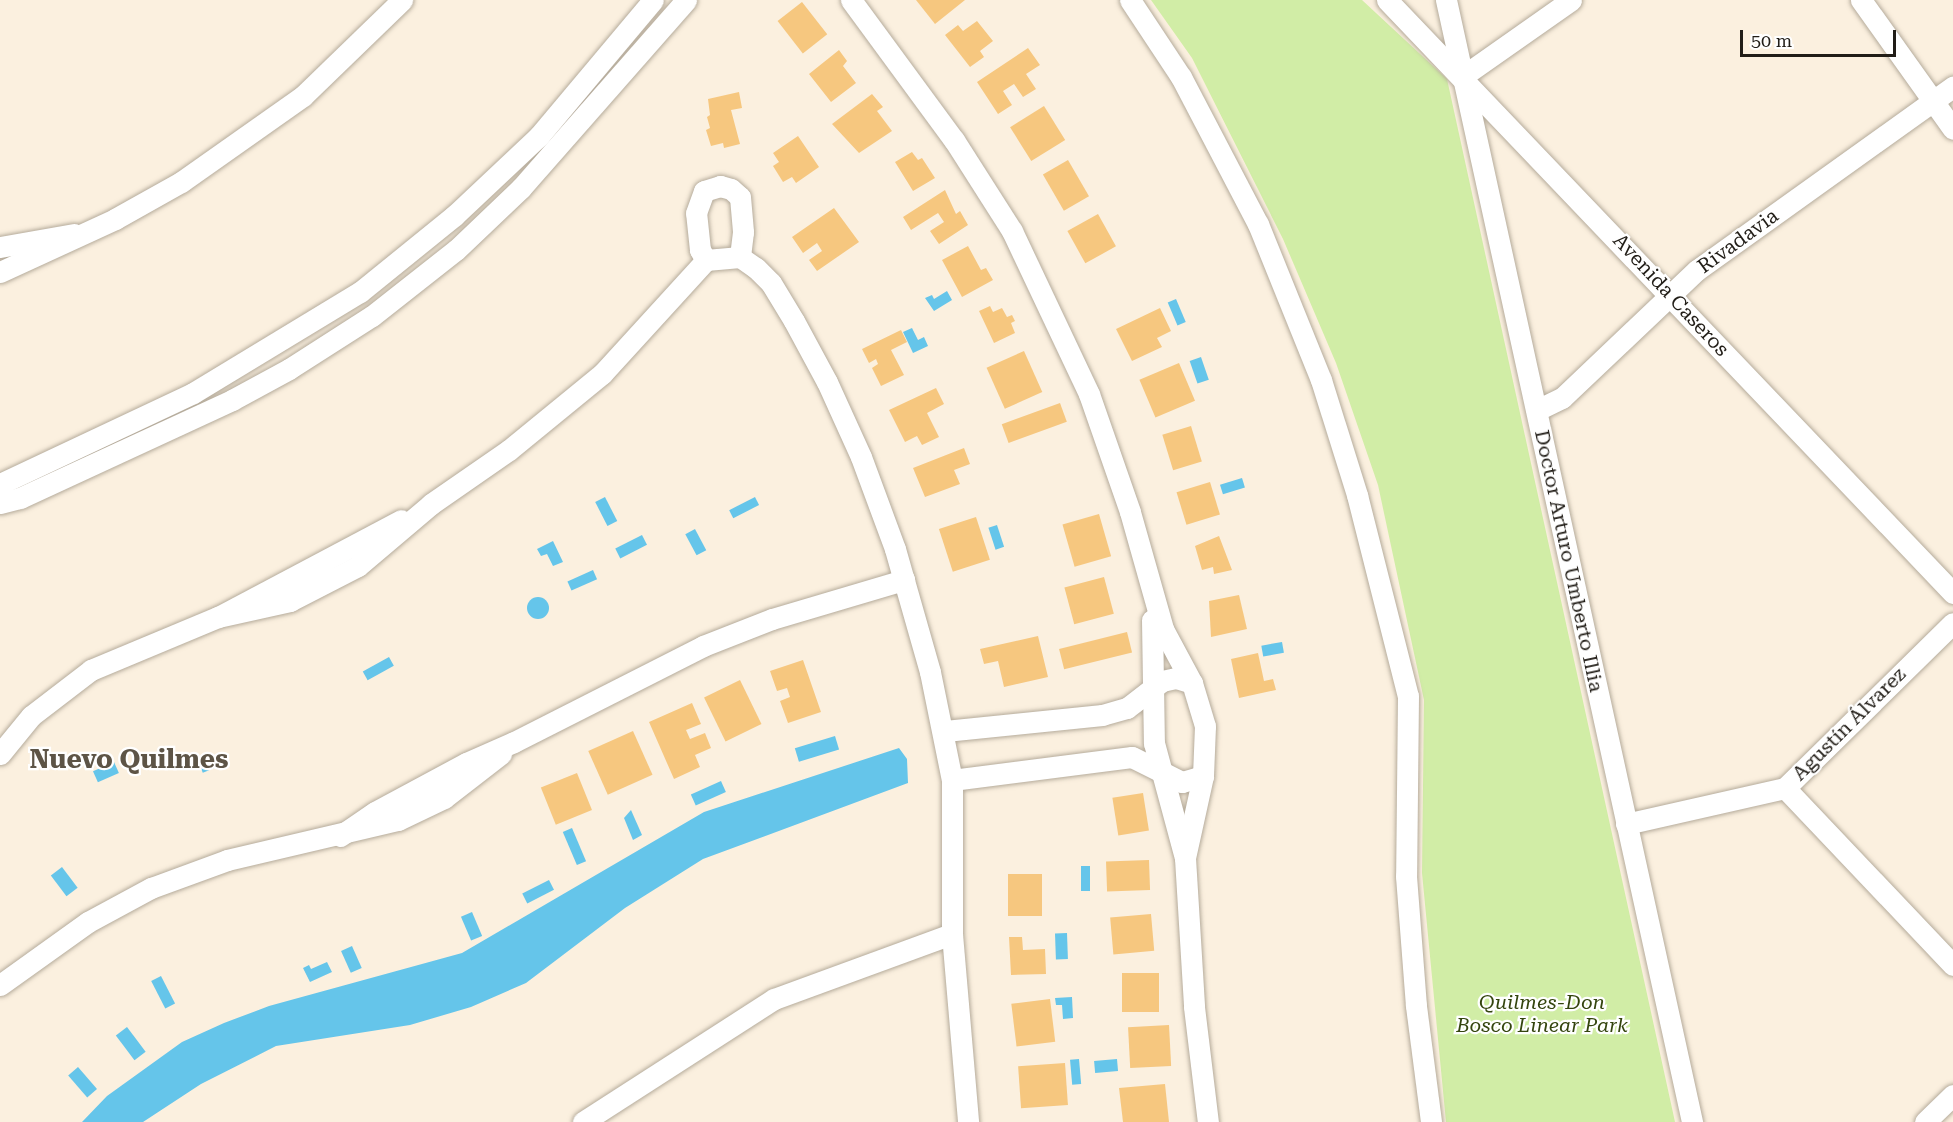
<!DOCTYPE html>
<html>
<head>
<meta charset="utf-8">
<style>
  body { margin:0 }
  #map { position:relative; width:1953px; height:1122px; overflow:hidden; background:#fbf0df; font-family:"Roboto Serif",serif }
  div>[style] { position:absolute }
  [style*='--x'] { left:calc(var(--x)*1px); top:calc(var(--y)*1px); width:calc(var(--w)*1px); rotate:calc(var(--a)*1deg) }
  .green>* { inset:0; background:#d1eda6 }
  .water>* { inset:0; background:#65c5ea; transform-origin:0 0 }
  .round { border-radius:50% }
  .building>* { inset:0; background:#f6c77f; transform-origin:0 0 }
  .roads { filter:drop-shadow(0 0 2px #b5ab9b) drop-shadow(0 0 2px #b5ab9b) }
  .minor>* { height:21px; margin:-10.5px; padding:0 10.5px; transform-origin:10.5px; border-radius:10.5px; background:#fff }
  span { translate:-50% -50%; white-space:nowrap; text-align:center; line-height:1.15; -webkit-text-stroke:4.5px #fff; paint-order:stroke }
  .street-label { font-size:20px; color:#211d17 }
  .park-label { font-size:20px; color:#34450e; font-style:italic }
  .district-label { font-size:26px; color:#5d5446; font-weight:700 }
  .scale { position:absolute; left:1740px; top:30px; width:156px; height:27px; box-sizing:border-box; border:3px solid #211d17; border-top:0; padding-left:8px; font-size:18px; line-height:21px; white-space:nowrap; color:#211d17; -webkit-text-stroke:4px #fff; paint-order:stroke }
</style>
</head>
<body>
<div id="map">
  <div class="green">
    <div style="clip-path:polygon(1151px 0,1362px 0,1447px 79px,1675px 1122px,1446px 1122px,1422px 873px,1424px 700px,1378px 485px,1336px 363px,1283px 239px,1192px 58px)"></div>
  </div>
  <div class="water">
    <div style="clip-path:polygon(947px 291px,952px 300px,934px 311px,925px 298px,932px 295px,934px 299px)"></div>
    <div style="left:1176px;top:299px;width:25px;height:9px;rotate:67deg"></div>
    <div style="clip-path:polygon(912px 328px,918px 340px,924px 337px,928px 346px,913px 353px,903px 332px)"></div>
    <div style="left:1201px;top:357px;width:24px;height:12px;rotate:71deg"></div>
    <div style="left:1242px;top:478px;width:10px;height:23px;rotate:73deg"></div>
    <div style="left:605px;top:497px;width:27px;height:11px;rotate:63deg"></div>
    <div style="left:755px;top:497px;width:9px;height:29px;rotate:63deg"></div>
    <div style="left:997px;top:525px;width:23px;height:9px;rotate:72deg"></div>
    <div style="left:695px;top:529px;width:24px;height:11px;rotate:62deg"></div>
    <div style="left:642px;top:535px;width:11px;height:30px;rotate:63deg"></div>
    <div style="clip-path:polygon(553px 541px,563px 562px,553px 566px,547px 554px,541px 556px,537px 549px)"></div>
    <div style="left:593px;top:570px;width:10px;height:28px;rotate:66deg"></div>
    <div class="round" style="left:527px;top:597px;width:22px;height:22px"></div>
    <div style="left:1282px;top:642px;width:11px;height:21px;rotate:80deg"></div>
    <div style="left:389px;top:657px;width:10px;height:30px;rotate:61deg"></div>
    <div style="left:835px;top:736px;width:14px;height:42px;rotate:73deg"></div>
    <div style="clip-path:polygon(899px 748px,907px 759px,908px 783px,703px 859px,625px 908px,526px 983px,471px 1007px,410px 1025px,276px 1046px,201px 1084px,143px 1122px,82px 1122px,107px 1096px,182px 1042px,224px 1023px,269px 1006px,462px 953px,704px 812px)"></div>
    <div style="left:220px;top:754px;width:11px;height:23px;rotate:68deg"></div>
    <div style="left:114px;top:762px;width:12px;height:23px;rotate:66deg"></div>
    <div style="left:721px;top:781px;width:12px;height:33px;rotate:66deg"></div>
    <div style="clip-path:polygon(631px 810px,642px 835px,633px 840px,624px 818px)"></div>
    <div style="left:572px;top:828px;width:36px;height:10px;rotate:67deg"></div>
    <div style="left:1081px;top:866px;width:9px;height:25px"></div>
    <div style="left:62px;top:867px;width:26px;height:14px;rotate:53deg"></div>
    <div style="left:549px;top:880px;width:11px;height:30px;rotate:63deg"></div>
    <div style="left:472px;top:912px;width:26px;height:12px;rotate:67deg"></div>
    <div style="left:1067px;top:933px;width:26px;height:12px;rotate:88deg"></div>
    <div style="left:352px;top:946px;width:24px;height:12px;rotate:66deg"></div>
    <div style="clip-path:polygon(327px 962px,332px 972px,310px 982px,303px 968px,309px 965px,311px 969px)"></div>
    <div style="left:161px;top:976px;width:31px;height:11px;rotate:63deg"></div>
    <div style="clip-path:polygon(1072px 997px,1073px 1018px,1063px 1019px,1062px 1005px,1056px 1005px,1055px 998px)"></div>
    <div style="left:127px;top:1027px;width:31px;height:14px;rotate:53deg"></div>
    <div style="left:1079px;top:1059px;width:25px;height:9px;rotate:85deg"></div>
    <div style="left:1117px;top:1059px;width:12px;height:23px;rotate:85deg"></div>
    <div style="left:78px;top:1067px;width:29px;height:13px;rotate:49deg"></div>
  </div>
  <div class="building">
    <div style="clip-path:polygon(916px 0,965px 0,935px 24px)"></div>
    <div style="left:802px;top:2px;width:41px;height:31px;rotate:52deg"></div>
    <div style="clip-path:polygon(977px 21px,993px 41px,980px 51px,984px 57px,970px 67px,945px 35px,958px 25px,963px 31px)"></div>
    <div style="clip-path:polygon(1028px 48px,1040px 65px,1026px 74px,1036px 89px,1023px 97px,1014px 84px,1003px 91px,1012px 105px,998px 114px,977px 82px)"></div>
    <div style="clip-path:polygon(839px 50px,847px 61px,843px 66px,856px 83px,831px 102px,809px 74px)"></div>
    <div style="clip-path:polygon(739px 92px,742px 108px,731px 110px,740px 144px,724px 148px,723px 143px,711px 146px,706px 130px,710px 128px,707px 117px,710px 115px,708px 99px)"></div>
    <div style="clip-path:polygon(872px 94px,883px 107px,877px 111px,892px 131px,859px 153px,832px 124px)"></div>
    <div style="left:1044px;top:106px;width:40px;height:40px;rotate:58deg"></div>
    <div style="clip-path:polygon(798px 136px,819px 167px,796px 183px,792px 177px,783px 182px,773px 166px,779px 162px,773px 153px)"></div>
    <div style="clip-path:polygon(912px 152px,918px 160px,922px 158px,935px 178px,913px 191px,895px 162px)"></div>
    <div style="left:1068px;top:160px;width:42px;height:29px;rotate:60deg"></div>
    <div style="clip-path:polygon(945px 190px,956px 214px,960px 211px,968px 225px,939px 244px,930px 231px,944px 222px,938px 213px,911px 230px,903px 217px)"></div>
    <div style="clip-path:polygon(834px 208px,859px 242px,817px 271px,809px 260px,822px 251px,817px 243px,803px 253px,792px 237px)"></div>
    <div style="left:1098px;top:214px;width:37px;height:35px;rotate:61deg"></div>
    <div style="clip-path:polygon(968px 246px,981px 270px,986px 268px,993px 280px,962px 297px,942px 260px)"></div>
    <div style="clip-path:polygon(990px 306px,993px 312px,1002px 308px,1007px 317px,1012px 315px,1015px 321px,1011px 323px,1015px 333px,994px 343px,979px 311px)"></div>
    <div style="clip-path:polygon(1160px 308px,1171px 331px,1157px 338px,1162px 347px,1132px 361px,1116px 329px)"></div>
    <div style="clip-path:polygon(901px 330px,907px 342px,891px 350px,904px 375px,881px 386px,872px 368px,878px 364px,876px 359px,869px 363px,862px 349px)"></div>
    <div style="left:1024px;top:351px;width:45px;height:41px;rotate:66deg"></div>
    <div style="left:1179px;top:363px;width:41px;height:43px;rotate:67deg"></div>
    <div style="clip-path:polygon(936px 388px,944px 404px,927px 413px,939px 437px,922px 445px,917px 436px,905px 442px,889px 410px)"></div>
    <div style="left:1060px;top:403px;width:20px;height:62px;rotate:70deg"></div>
    <div style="left:1191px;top:426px;width:37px;height:30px;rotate:73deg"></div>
    <div style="clip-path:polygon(964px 448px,970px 464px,954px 470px,960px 484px,925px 497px,913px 468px)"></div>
    <div style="left:1210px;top:482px;width:34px;height:35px;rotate:73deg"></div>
    <div style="left:1099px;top:514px;width:44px;height:38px;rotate:74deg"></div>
    <div style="left:976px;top:517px;width:45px;height:39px;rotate:72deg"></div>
    <div style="clip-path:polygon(1219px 536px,1232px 570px,1214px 574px,1213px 567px,1202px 570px,1195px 546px)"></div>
    <div style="left:1104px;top:577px;width:38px;height:41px;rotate:75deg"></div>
    <div style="clip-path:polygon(1239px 595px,1247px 629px,1211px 637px,1209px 601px)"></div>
    <div style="left:1127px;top:632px;width:21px;height:70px;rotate:76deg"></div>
    <div style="clip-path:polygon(1038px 636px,1048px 677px,1004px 687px,998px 661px,984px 664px,980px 649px)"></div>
    <div style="clip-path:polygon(1258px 653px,1264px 681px,1273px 679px,1276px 690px,1239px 698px,1231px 659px)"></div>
    <div style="clip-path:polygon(803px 660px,821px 712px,788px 723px,780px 701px,790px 697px,787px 688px,777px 691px,770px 671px)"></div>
    <div style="left:740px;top:680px;width:49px;height:40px;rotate:64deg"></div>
    <div style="clip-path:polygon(692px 703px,701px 724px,686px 730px,690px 739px,705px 733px,711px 748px,695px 755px,700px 767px,674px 779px,649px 722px)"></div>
    <div style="left:633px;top:731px;width:48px;height:49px;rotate:66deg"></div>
    <div style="left:577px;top:773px;width:40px;height:39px;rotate:68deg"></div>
    <div style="left:1143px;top:793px;width:38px;height:31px;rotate:81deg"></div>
    <div style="left:1149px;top:860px;width:30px;height:43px;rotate:88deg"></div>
    <div style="left:1008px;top:874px;width:34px;height:42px"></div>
    <div style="left:1151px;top:914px;width:37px;height:41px;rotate:85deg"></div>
    <div style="clip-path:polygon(1009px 937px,1022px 937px,1023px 950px,1045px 949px,1046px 974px,1011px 975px)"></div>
    <div style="left:1122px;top:973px;width:37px;height:39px"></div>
    <div style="left:1050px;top:999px;width:43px;height:39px;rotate:83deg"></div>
    <div style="left:1169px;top:1025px;width:41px;height:41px;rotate:87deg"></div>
    <div style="left:1065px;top:1063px;width:42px;height:47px;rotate:86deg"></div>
    <div style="clip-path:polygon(1165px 1084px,1169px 1122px,1123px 1122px,1119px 1088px)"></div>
  </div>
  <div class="roads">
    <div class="minor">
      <div style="--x:851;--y:0;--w:174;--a:53.7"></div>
      <div style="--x:954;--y:140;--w:108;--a:57.5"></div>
      <div style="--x:1012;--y:231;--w:180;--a:64.7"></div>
      <div style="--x:1089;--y:394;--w:125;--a:70.8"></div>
      <div style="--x:1130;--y:512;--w:122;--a:74.2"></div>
      <div style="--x:1163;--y:629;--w:61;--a:61.8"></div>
      <div style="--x:1192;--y:683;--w:45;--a:73.2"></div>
      <div style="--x:1205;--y:726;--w:50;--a:92.3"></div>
      <div style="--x:1203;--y:776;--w:84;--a:102.4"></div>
      <div style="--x:1130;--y:0;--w:92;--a:56.5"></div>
      <div style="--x:1181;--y:77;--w:166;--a:62.4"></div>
      <div style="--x:1258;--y:224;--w:168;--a:68"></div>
      <div style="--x:1321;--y:380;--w:121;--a:72.6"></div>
      <div style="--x:1357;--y:495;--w:207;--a:75.8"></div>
      <div style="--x:1408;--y:696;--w:180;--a:90.6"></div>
      <div style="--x:1406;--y:876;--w:130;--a:85.6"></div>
      <div style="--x:1416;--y:1006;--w:117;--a:82.6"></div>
      <div style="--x:1387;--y:0;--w:820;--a:46.33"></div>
      <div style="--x:1446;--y:0;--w:1149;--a:77.63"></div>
      <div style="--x:1861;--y:0;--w:158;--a:54.5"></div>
      <div style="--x:1463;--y:76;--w:132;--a:-35.1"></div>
      <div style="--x:0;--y:247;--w:75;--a:-10"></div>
      <div style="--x:706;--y:260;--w:12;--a:-121"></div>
      <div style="--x:700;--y:250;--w:37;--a:-96"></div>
      <div style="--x:696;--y:213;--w:23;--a:-70"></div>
      <div style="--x:704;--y:191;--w:17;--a:-17"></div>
      <div style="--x:720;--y:186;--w:11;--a:15"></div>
      <div style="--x:731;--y:189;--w:12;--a:42"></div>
      <div style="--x:740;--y:197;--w:35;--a:85"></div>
      <div style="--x:743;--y:232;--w:25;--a:97"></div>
      <div style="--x:0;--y:272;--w:127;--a:-24.7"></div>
      <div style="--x:115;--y:219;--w:76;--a:-29.3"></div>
      <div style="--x:181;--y:182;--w:149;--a:-35.2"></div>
      <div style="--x:303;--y:96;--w:138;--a:-44.1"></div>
      <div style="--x:1537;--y:410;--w:28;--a:-26"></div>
      <div style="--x:1562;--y:398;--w:186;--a:-43.5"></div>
      <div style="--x:1697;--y:270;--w:315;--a:-35.6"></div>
      <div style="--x:0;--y:484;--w:213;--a:-25.2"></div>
      <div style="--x:193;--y:393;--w:195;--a:-31.2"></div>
      <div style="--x:360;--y:292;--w:121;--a:-39"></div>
      <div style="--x:454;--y:216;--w:117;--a:-43.3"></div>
      <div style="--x:539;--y:136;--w:177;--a:-50"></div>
      <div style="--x:0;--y:503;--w:21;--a:-14"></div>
      <div style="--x:20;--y:498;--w:234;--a:-24.8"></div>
      <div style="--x:232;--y:400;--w:65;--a:-28.5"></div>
      <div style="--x:289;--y:369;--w:98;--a:-32.6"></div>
      <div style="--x:372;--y:316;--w:107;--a:-38.2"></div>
      <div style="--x:456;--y:250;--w:90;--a:-43.6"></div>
      <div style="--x:521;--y:188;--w:250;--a:-48.7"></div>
      <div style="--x:218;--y:617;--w:74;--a:-12.5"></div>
      <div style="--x:290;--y:601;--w:76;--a:-27.2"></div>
      <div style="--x:358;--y:566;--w:96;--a:-40.3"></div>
      <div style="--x:431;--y:504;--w:95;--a:-34.7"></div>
      <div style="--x:509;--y:450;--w:120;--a:-39.3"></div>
      <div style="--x:602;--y:374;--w:154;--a:-47.6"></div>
      <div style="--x:706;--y:260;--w:34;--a:-5"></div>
      <div style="--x:740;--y:257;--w:19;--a:35"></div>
      <div style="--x:756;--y:268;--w:21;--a:45"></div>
      <div style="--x:771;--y:283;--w:44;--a:58.8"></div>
      <div style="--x:794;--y:321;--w:69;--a:61.6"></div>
      <div style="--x:827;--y:382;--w:82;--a:65.6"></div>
      <div style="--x:861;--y:457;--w:98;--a:69.7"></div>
      <div style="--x:895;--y:549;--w:128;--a:74.1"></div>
      <div style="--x:930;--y:672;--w:110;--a:78.5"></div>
      <div style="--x:952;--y:780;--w:154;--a:90"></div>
      <div style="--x:952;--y:934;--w:189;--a:85.1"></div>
      <div style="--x:1152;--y:620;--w:123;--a:89.1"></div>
      <div style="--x:1154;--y:743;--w:119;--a:74.9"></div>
      <div style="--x:1185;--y:858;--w:149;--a:86.5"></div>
      <div style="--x:1194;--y:1007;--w:116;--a:83.1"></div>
      <div style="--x:945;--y:731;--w:158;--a:-5.8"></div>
      <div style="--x:1102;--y:715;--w:26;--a:-16"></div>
      <div style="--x:1127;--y:708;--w:44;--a:-37.6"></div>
      <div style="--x:1162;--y:681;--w:14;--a:-12"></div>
      <div style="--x:1176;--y:678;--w:17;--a:17"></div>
      <div style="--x:0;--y:754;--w:49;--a:-50.8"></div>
      <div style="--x:31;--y:716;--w:76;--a:-37.5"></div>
      <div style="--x:91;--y:670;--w:138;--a:-22.7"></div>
      <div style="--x:218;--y:617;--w:207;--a:-27.9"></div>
      <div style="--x:952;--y:780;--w:181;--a:-7.3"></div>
      <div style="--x:1132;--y:757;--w:56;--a:26.6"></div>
      <div style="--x:1182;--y:782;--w:22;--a:-16"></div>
      <div style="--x:1785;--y:788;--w:244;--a:46.5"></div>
      <div style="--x:1626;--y:824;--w:163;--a:-12.8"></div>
      <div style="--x:1785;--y:788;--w:235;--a:-44.5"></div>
      <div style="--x:340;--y:836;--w:42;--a:-34.4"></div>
      <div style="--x:375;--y:812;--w:103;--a:-28.3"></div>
      <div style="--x:466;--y:763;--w:52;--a:-23.6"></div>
      <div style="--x:514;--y:742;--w:212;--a:-26.9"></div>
      <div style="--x:703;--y:646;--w:74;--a:-21.4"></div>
      <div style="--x:772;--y:619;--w:138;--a:-16.5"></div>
      <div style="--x:0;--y:985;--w:108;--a:-35.6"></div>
      <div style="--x:88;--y:922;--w:72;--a:-28.4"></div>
      <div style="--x:151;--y:888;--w:81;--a:-20.2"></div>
      <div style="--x:227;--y:860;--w:176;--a:-13.2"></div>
      <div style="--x:398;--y:820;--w:51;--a:-25.6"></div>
      <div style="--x:444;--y:798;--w:72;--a:-37.7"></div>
      <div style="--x:583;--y:1122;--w:227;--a:-32.8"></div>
      <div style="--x:774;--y:999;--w:189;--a:-20.1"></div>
      <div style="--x:1925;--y:1122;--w:39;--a:-44"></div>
    </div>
  </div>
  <div class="street-label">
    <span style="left:1738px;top:241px;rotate:-36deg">Rivadavia</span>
    <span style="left:1671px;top:295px;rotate:47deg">Avenida Caseros</span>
    <span style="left:1569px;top:561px;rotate:78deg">Doctor Arturo Umberto Illia</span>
    <span style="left:1849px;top:724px;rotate:-45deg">Agustín Álvarez</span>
  </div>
  <div class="park-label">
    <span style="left:1542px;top:1014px">Quilmes-Don<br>Bosco Linear Park</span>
  </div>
  <div class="district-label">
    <span style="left:129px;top:760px">Nuevo Quilmes</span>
  </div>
  <div class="scale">50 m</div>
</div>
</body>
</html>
